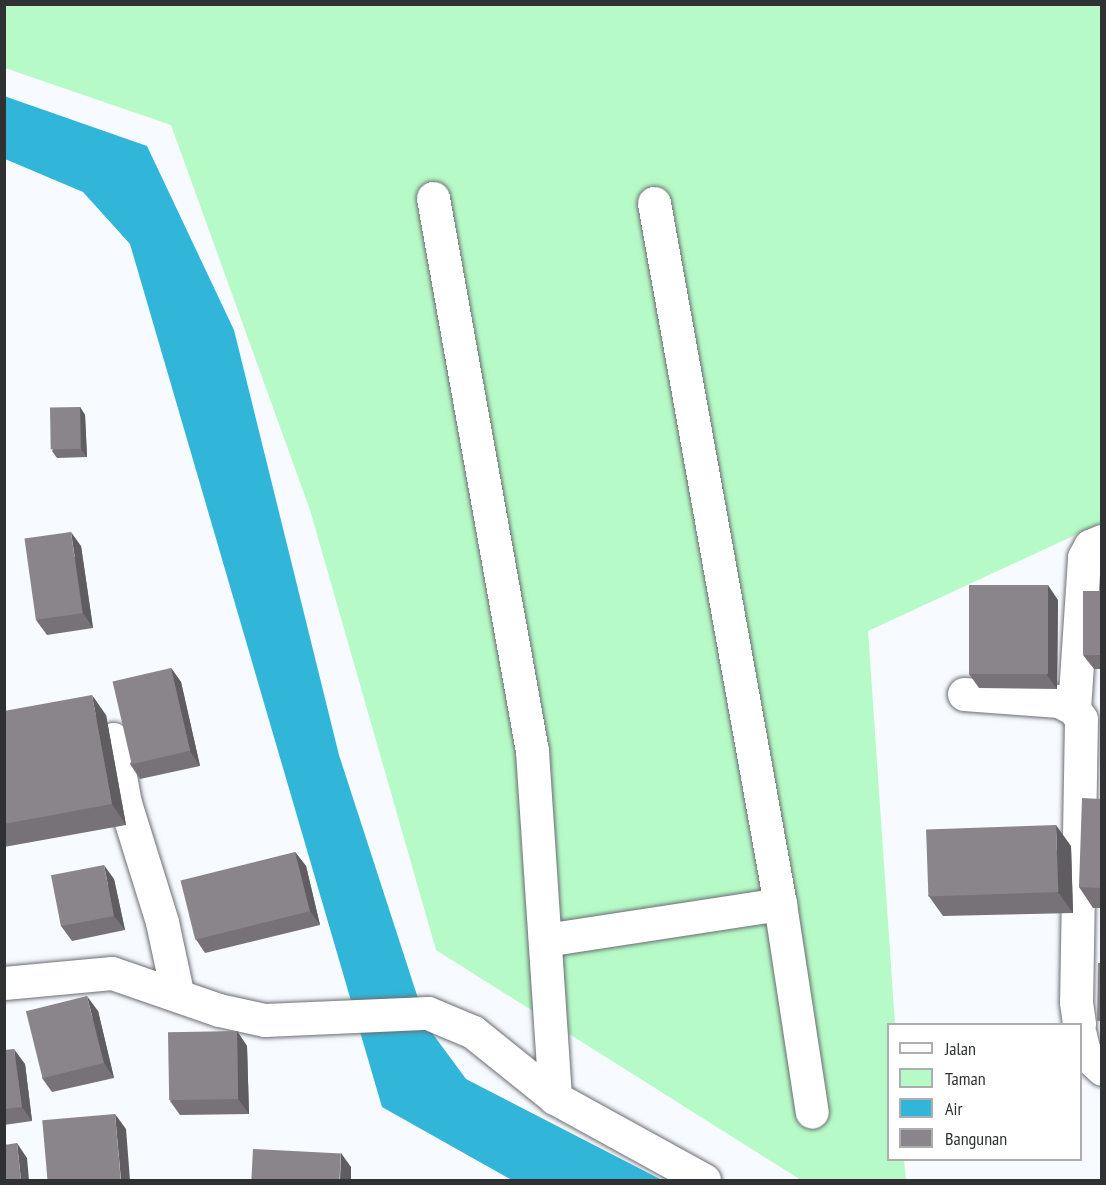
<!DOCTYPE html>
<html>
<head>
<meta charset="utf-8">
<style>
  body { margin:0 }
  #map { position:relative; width:1106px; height:1185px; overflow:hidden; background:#f7fafe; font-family:"PT Sans Narrow",sans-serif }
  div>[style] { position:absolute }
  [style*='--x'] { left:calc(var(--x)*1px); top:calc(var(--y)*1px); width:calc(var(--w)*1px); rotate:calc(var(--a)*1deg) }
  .green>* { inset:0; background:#b6fbc7 }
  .water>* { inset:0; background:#31b6da }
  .roads { filter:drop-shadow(0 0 2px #6a6d72) drop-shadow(0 0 2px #6a6d72) }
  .street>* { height:33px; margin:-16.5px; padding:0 16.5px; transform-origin:16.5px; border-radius:16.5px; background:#fff }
  .wall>* { inset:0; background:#767277 }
  .shaded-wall>* { inset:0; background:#605d61 }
  .building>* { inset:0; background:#89858a; transform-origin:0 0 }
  span { translate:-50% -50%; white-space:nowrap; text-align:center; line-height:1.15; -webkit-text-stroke:5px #fff; paint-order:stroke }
  .frame { position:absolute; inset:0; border:6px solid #2f3133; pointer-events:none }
  .legend { position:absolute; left:887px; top:1023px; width:195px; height:138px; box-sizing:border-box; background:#fff; border:2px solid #acadad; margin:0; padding:8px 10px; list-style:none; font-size:18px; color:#2f3133 }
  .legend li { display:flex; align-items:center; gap:12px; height:30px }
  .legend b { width:30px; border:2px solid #acadad }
</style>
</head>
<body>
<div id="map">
  <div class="green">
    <div style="clip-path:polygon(5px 5px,1101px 5px,1101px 523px,868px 631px,895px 1024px,888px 1024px,888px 1160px,904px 1160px,906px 1180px,801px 1180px,436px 950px,310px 510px,171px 125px,5px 68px)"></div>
  </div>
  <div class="water">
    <div style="clip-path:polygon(4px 96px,147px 146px,234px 330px,339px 755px,427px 1026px,466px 1079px,662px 1180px,512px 1180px,382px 1107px,130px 244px,83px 192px,5px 159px)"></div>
  </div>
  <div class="roads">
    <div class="street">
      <div style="--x:433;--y:198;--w:562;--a:79.85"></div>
      <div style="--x:532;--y:751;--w:348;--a:86.2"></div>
      <div style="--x:654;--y:203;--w:712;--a:79.81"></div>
      <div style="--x:780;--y:904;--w:210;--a:81.3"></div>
      <div style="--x:964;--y:694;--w:95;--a:4.2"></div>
      <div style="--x:1059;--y:701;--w:17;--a:28"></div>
      <div style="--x:1074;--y:709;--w:12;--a:55"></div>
      <div style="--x:1081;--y:719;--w:283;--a:91"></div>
      <div style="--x:1076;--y:1002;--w:22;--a:82"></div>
      <div style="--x:1074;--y:709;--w:152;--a:-86.2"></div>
      <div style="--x:1084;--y:557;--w:13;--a:-61"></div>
      <div style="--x:1090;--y:546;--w:13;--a:-23"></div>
      <div style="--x:113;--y:739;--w:65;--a:79.4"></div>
      <div style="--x:125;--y:803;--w:125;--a:72.7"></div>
      <div style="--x:162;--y:922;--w:72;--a:77.9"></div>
      <div style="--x:545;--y:940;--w:238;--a:-8.7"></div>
      <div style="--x:4;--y:983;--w:108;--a:-5.3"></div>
      <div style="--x:112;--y:973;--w:113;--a:19.1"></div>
      <div style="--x:219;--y:1010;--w:47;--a:12.3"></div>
      <div style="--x:265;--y:1020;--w:163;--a:-2.5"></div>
      <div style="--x:428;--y:1013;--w:49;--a:22.9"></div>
      <div style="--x:473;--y:1032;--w:105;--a:38.8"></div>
      <div style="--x:555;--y:1098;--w:170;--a:28.8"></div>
      <div style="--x:1080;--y:1035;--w:17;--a:77"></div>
      <div style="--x:1084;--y:1052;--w:25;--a:43"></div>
    </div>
  </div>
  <div class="wall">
    <div style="clip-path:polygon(80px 407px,85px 415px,87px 457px,57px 458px,52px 451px)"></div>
    <div style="clip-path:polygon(81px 546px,93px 628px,47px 635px,36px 620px)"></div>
    <div style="clip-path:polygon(1101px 591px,1101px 669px,1094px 669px,1083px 655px)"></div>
    <div style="clip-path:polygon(1058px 600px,1057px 689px,979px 688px,969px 674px)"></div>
    <div style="clip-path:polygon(171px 668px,181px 682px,200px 766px,140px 779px,130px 764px)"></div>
    <div style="clip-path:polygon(4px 711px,106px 715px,126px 825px,4px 847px)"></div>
    <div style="clip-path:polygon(1101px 799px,1101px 908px,1093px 908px,1079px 887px)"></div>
    <div style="clip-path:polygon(1071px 846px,1073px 913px,943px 916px,928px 895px)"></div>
    <div style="clip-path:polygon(295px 852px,306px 866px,320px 925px,205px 953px,195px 938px)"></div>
    <div style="clip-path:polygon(114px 879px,125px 930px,72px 941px,61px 926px)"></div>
    <div style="clip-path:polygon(98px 1011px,114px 1078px,52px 1092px,42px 1078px)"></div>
    <div style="clip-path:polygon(237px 1031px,247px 1046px,249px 1114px,180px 1115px,170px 1101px)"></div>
    <div style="clip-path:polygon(4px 1050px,25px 1064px,32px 1121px,4px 1125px)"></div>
  </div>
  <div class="shaded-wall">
    <div style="clip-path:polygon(80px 407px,85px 415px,87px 457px,81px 449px)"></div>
    <div style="clip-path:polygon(71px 532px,81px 546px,93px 628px,83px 613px)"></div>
    <div style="clip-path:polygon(1048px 585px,1058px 600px,1057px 689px,1047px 675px)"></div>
    <div style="clip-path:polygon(171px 668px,181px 682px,200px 766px,190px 751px)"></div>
    <div style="clip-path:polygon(92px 695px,106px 715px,126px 825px,112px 804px)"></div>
    <div style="clip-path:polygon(1056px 825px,1071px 846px,1073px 913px,1058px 892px)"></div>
    <div style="clip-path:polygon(295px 852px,306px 866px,320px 925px,310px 911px)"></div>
    <div style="clip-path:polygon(104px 865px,114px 879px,125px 930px,114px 916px)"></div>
    <div style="clip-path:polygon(87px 996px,98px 1011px,114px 1078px,104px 1063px)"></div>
    <div style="clip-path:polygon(237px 1031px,247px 1046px,249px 1114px,238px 1099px)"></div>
    <div style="clip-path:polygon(14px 1049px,25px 1064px,32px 1121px,22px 1107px)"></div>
    <div style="clip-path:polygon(115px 1114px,126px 1129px,130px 1180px,121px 1180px)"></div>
    <div style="clip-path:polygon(17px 1143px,27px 1158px,29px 1180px,21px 1180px)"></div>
    <div style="clip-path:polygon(341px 1153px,351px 1167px,351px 1180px,340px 1180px)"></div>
  </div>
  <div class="building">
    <div style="left:80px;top:407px;width:42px;height:30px;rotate:89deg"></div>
    <div style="left:71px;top:532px;width:82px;height:47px;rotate:82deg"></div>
    <div style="left:969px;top:585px;width:79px;height:89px"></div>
    <div style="left:1083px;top:591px;width:18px;height:64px"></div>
    <div style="left:171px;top:668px;width:85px;height:60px;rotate:77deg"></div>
    <div style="clip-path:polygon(92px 695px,112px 804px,4px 824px,4px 711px)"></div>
    <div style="clip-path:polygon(1082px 798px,1101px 799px,1101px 888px,1079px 887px)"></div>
    <div style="left:1056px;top:825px;width:67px;height:130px;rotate:88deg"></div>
    <div style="left:295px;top:852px;width:61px;height:118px;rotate:76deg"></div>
    <div style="left:104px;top:865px;width:52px;height:54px;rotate:79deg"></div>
    <div style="clip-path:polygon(1098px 963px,1101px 963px,1101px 1021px,1097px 1021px)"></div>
    <div style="left:87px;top:996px;width:69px;height:63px;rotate:76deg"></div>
    <div style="left:237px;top:1031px;width:68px;height:69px;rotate:89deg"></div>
    <div style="clip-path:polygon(14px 1049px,22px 1107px,4px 1109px,4px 1050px)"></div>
    <div style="left:115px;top:1114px;width:66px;height:73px;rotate:85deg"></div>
    <div style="clip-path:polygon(17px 1143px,21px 1180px,4px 1180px,4px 1145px)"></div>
    <div style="left:253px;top:1149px;width:88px;height:31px;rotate:3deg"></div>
  </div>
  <div class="frame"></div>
  <ul class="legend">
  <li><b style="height:8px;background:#fff"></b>Jalan</li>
  <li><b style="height:16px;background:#b6fbc7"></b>Taman</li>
  <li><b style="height:16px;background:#31b6da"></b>Air</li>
  <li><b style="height:16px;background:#89858a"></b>Bangunan</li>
  </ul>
</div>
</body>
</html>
